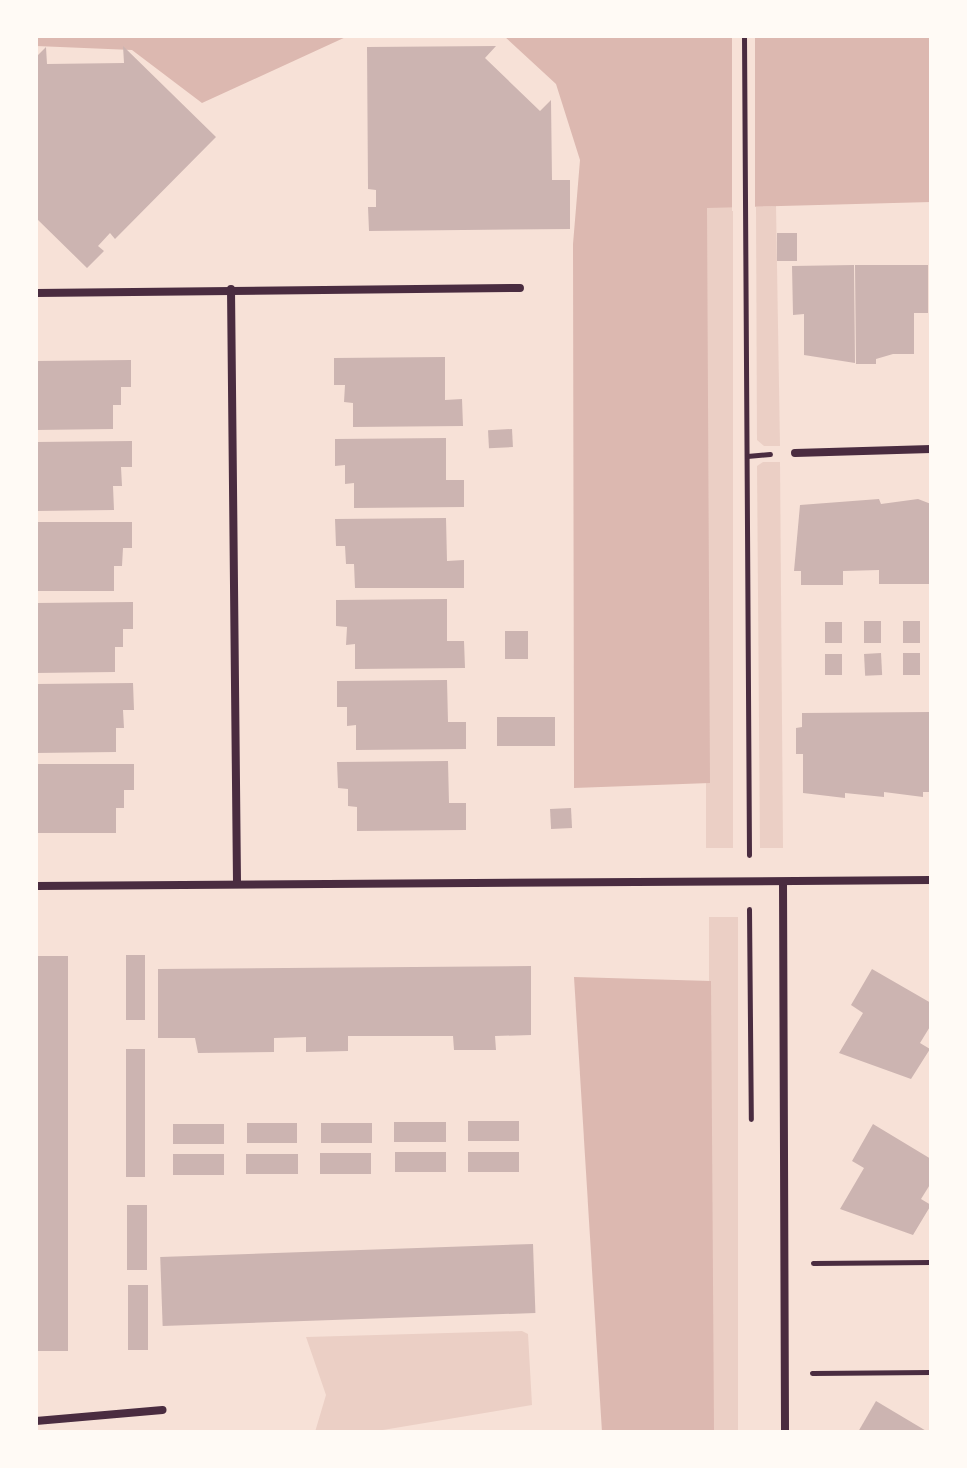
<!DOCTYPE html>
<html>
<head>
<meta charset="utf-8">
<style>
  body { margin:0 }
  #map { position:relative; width:967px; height:1468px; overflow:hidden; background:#f7e1d7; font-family:Inter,sans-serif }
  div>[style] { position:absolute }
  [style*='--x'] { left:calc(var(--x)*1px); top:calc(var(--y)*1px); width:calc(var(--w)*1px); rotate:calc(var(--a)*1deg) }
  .green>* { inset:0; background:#ebcfc5; transform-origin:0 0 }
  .water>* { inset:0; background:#dcb8b0 }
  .pier>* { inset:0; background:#f7e1d7; transform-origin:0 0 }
  .building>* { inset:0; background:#ccb4b1; transform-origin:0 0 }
  .path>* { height:5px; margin:-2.5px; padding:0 2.5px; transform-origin:2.5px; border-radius:2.5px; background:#4a2c40 }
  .minor>* { height:8px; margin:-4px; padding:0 4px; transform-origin:4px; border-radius:4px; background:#4a2c40 }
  span { translate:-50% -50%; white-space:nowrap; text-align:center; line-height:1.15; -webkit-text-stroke:7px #fffaf5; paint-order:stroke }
  .frame { position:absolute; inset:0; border:38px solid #fffaf5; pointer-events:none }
</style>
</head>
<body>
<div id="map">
  <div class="green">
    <div style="clip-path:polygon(776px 206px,780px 446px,764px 446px,757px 440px,756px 207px)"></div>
    <div style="left:733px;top:207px;width:641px;height:27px;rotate:90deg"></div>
    <div style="clip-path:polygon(763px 462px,780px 462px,783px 848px,760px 848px,757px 466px)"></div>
    <div style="left:709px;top:917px;width:29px;height:515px"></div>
    <div style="clip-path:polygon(522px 1331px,528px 1334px,532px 1405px,371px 1432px,315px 1432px,326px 1395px,306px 1337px)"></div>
  </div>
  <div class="water">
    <div style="clip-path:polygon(36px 36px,348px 36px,202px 103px,132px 50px,36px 46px)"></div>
    <div style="clip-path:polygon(504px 36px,931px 36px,931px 202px,707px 208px,710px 783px,574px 788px,573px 244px,580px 160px,556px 84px)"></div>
    <div style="clip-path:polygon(574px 977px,711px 981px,714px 1432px,602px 1432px)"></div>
  </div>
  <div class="pier">
    <div style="left:732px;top:36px;width:23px;height:175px"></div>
  </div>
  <div class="building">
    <div style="clip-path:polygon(123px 46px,216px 137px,115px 239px,110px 233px,98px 246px,104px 251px,87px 268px,36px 218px,36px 57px,46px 47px,47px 64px,124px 63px)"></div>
    <div style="clip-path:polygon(496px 46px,485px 58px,540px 111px,551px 100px,552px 180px,570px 180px,570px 229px,369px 231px,368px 207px,376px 207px,376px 190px,368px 189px,367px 47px)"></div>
    <div style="left:777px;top:233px;width:20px;height:28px"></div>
    <div style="clip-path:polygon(854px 265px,855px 363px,804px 355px,804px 314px,793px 315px,792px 266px)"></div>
    <div style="clip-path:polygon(855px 265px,928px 265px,928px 313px,914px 313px,914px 354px,893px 354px,876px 359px,876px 364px,856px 364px)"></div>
    <div style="clip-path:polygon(445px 357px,445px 400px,462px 399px,463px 426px,353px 427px,353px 403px,344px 402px,345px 385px,334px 385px,334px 358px)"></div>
    <div style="clip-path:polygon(131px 360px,131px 387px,121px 387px,121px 405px,113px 405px,113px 429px,36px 430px,36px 361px)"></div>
    <div style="left:512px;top:429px;width:18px;height:24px;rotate:87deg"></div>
    <div style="clip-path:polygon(446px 438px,446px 480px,464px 480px,464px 507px,354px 508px,354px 483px,345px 484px,345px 465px,335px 466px,335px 439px)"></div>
    <div style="clip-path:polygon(132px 441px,132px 467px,121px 467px,122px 486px,113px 486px,114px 510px,36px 511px,36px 442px)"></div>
    <div style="clip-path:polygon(879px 499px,881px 504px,918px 499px,931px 504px,931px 584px,879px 584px,879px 570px,843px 571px,843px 585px,801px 585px,801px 571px,794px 571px,800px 505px)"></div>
    <div style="clip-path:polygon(446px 518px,447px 561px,464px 560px,464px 588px,355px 588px,354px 564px,346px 564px,345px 546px,336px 546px,335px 519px)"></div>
    <div style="clip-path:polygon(36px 522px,132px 522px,132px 548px,123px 548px,122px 566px,114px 566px,114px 591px,36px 591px)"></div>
    <div style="clip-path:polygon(447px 599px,447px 641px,464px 641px,465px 668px,355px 669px,355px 644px,346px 645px,347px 627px,336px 626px,336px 600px)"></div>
    <div style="clip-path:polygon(133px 602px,133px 629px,123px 629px,123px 647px,115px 647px,115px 672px,36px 673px,36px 603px)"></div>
    <div style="left:881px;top:621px;width:22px;height:17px;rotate:90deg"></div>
    <div style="left:903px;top:621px;width:17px;height:22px"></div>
    <div style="left:825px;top:622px;width:17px;height:21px"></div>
    <div style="left:505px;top:631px;width:23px;height:28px"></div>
    <div style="left:881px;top:653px;width:22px;height:17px;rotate:87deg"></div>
    <div style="left:903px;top:653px;width:17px;height:22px"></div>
    <div style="left:825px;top:654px;width:17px;height:21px"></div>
    <div style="clip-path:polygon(447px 680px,448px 722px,466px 722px,466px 749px,356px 750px,356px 725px,347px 726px,347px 707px,337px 707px,337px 681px)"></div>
    <div style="clip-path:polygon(133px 683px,134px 710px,123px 710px,124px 728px,116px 728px,116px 752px,36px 753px,36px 684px)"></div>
    <div style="clip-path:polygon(931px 712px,931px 792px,923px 792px,923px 797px,884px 792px,884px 797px,845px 793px,845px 798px,803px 793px,803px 754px,796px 754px,796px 728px,802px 727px,802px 713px)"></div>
    <div style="left:497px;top:717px;width:58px;height:29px"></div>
    <div style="clip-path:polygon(448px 761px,449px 803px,466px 803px,466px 830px,357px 831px,357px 807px,348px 806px,348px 789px,338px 788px,337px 762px)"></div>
    <div style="clip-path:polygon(36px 764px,134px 764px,134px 790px,124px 790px,124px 808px,116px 808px,116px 833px,36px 833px)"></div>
    <div style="left:571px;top:808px;width:20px;height:21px;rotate:87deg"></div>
    <div style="left:126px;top:955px;width:19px;height:65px"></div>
    <div style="left:36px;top:956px;width:32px;height:395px"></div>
    <div style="clip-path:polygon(531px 966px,531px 1035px,495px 1036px,496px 1050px,454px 1050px,453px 1036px,348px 1036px,348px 1051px,306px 1052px,306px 1037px,274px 1038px,274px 1052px,198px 1053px,195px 1038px,158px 1038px,158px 969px)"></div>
    <div style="clip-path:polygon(872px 969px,931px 1003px,931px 1025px,920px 1043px,930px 1049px,911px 1079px,839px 1053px,863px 1013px,851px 1005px)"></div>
    <div style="left:126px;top:1049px;width:19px;height:128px"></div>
    <div style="left:519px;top:1121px;width:20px;height:51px;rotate:90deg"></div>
    <div style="left:394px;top:1122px;width:52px;height:20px"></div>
    <div style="left:297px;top:1123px;width:20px;height:50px;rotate:90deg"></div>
    <div style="left:321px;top:1123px;width:51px;height:20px"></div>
    <div style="left:173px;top:1124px;width:51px;height:20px"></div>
    <div style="clip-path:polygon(873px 1124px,931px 1159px,931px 1183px,921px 1199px,931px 1205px,913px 1235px,840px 1209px,864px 1168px,852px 1161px)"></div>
    <div style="left:446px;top:1152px;width:20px;height:51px;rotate:90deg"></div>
    <div style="left:519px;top:1152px;width:20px;height:51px;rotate:90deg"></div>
    <div style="left:371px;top:1153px;width:21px;height:51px;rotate:90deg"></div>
    <div style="left:224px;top:1154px;width:21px;height:51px;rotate:90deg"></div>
    <div style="left:246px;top:1154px;width:52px;height:20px"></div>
    <div style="left:127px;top:1205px;width:20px;height:65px"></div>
    <div style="left:533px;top:1244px;width:69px;height:373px;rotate:88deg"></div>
    <div style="left:128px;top:1285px;width:20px;height:65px"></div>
    <div style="clip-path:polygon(876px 1401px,928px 1432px,858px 1432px)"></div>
  </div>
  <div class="path">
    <div style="--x:744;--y:36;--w:819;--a:89.65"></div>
    <div style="--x:747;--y:456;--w:23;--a:-5"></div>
    <div style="--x:749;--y:909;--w:210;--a:89.5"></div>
    <div style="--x:813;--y:1263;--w:118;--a:-0.5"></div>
    <div style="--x:812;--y:1373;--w:119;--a:-0.5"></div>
  </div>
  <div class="minor">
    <div style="--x:231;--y:289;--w:594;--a:89.42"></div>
    <div style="--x:36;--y:293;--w:484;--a:-0.6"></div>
    <div style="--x:795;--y:453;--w:136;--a:-1.7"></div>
    <div style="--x:783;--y:882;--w:550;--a:89.79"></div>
    <div style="--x:36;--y:886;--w:895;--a:-0.38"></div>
    <div style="--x:36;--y:1421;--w:127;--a:-5"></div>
  </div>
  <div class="frame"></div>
</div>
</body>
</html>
